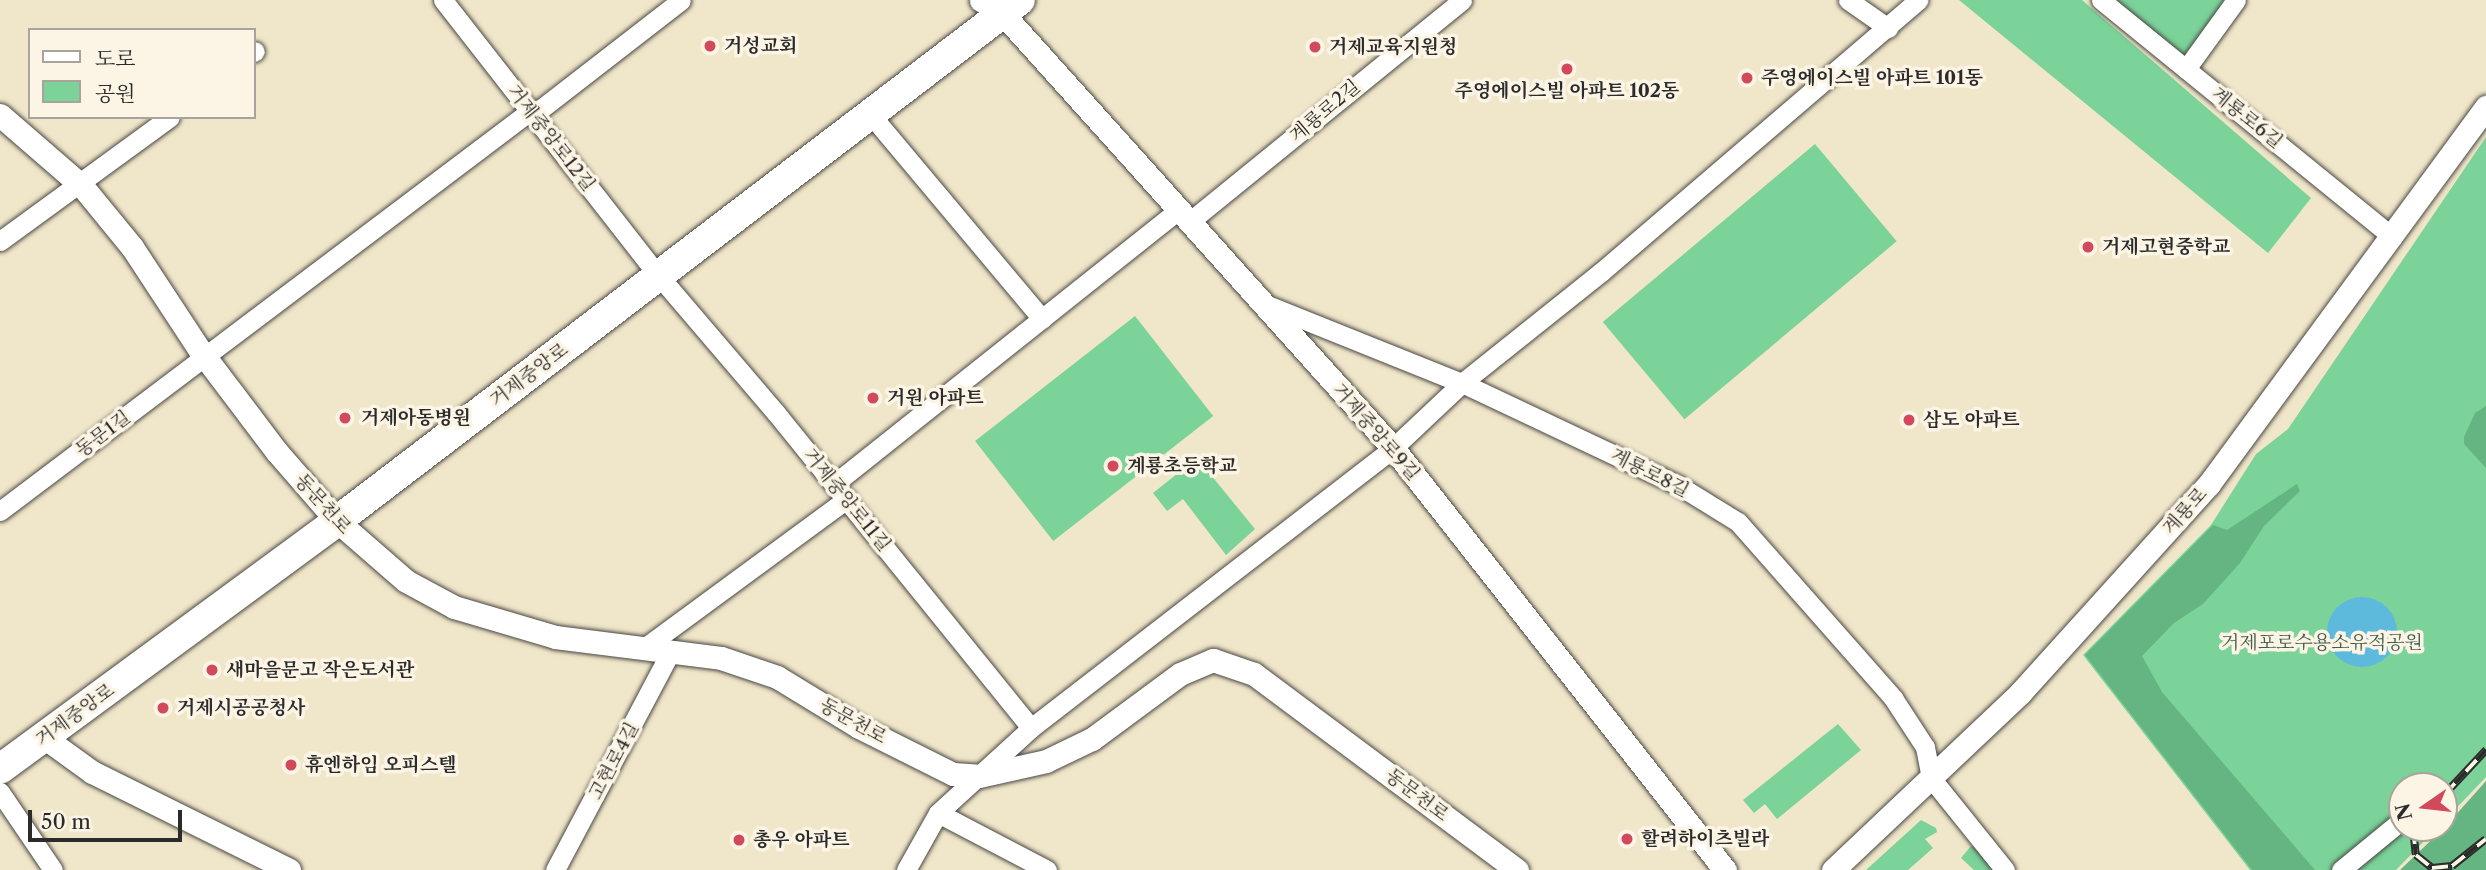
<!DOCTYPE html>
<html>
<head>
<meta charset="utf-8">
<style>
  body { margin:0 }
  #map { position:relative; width:2486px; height:870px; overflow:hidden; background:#f0e6c9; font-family:"Libre Caslon Text","Noto Serif KR",serif }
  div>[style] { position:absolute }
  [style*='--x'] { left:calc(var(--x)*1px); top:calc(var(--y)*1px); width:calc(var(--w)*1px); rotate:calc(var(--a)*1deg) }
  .green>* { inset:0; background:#7bd399; transform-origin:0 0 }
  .forest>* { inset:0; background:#64b581 }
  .water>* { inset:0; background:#5ebadc }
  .round { border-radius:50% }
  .roads { filter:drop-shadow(0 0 2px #494743) drop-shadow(0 0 2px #494743) }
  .minor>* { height:19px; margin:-9.5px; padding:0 9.5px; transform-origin:9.5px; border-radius:9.5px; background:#fff }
  .tertiary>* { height:23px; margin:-11.5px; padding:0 11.5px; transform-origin:11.5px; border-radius:11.5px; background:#fff }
  .primary>* { height:30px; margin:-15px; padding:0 15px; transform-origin:15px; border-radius:15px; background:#fff }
  .rail>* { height:8px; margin-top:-4px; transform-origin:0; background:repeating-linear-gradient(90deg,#fcf5e5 0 16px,#2b2b2b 0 32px); box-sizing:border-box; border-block:2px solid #2b2b2b }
  .dots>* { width:19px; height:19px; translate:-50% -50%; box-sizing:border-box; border:4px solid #fcf5e5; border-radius:50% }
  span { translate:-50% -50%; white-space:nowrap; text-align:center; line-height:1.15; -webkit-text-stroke:7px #fcf5e5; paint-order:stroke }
  .poi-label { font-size:19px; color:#2b2b2b; font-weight:700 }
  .left { translate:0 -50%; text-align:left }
  .street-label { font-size:19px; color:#2b2b2b }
  .park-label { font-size:19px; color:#435d4c }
  .legend { position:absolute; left:28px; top:28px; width:228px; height:91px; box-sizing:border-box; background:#fcf5e5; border:2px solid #a8a49b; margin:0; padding:9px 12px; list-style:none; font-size:21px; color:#2b2b2b }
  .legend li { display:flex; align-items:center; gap:14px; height:35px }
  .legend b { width:35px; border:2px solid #a8a49b }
  .north { position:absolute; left:2388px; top:772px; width:70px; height:70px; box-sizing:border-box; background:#fcf5e5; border:2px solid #a8a49b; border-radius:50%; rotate:256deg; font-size:19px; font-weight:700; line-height:28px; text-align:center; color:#2b2b2b }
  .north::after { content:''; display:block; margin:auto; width:24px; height:32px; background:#d1495b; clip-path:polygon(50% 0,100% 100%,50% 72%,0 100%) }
  .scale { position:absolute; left:28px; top:810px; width:154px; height:32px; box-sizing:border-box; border:4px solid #2b2b2b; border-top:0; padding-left:9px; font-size:21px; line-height:24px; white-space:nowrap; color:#2b2b2b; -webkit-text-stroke:5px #fcf5e5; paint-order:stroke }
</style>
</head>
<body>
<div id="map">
  <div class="green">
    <div style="clip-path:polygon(1959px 0,2082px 0,2311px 198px,2268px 253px)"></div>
    <div style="clip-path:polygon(2101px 0,2236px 0,2186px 69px)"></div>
    <div style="clip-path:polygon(2486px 137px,2486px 777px,2444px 821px,2444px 786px,2402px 786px,2402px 828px,2437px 828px,2396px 870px,2250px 870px,2083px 655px,2211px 525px,2256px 454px,2288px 429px)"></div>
    <div style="left:1815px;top:144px;width:127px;height:277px;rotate:50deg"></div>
    <div style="left:1135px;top:316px;width:127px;height:203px;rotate:52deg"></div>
    <div style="clip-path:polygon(1197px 458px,1255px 529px,1226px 555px,1183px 499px,1167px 511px,1153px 493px)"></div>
    <div style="clip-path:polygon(1838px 724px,1861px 750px,1777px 819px,1765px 804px,1754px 813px,1743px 800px)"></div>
    <div style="clip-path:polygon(1921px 820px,1936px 828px,1937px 832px,1925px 839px,1933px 848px,1908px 870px,1866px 870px)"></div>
    <div style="clip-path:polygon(1971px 846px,1975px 847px,1993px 870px,1974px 870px,1961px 858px)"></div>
  </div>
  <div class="forest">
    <div style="clip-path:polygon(2486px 406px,2486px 468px,2464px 444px,2464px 437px,2475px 413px)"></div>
    <div style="clip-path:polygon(2297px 484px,2300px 491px,2264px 526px,2240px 563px,2203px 604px,2174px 623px,2142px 656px,2162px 692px,2315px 870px,2252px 870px,2085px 655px,2213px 525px,2227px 530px)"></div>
    <div style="clip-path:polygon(2486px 781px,2486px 870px,2400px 870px,2444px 828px)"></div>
  </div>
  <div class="water">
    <div class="round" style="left:2327px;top:597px;width:70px;height:70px"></div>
  </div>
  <div class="roads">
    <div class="minor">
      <div style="--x:443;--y:0;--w:350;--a:52"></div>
      <div style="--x:659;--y:276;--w:180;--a:49.5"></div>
      <div style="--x:776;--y:413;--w:405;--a:51"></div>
      <div style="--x:1848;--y:0;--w:49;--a:35"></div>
      <div style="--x:2101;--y:0;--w:376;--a:39.1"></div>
      <div style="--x:254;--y:52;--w:1;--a:-45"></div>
      <div style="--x:2186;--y:69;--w:85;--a:-54.1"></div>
      <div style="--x:533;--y:115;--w:187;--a:-37.8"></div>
      <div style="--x:871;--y:115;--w:266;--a:50"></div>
      <div style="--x:1188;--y:223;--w:353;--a:-39.1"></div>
      <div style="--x:0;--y:241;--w:210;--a:-36.1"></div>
      <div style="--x:1265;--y:304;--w:212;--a:21.9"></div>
      <div style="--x:1462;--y:383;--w:239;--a:25.3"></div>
      <div style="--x:1678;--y:485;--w:70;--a:31.7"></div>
      <div style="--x:1738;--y:522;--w:235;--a:48.6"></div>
      <div style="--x:1893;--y:698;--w:59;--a:56.9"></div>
      <div style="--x:1925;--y:747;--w:32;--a:79"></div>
      <div style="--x:1931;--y:778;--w:118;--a:51.2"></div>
      <div style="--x:834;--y:484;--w:438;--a:-38.5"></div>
      <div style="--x:0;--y:511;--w:664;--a:-37.04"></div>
      <div style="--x:644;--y:648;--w:252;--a:-36.3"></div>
      <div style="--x:0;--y:792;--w:94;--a:55.8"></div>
      <div style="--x:938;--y:813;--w:123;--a:27.6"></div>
      <div style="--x:555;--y:870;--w:248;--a:-62.1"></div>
      <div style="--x:906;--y:870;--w:65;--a:-60.7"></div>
      <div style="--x:938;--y:813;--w:126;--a:-42.4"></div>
      <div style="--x:1031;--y:728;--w:458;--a:-37.7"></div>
      <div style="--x:1393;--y:448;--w:95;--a:-43.3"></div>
      <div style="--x:1462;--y:383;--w:178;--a:-38.6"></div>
      <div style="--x:1601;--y:272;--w:418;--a:-40.6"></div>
      <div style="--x:2341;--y:870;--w:72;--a:-39.4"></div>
    </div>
    <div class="tertiary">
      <div style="--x:981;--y:0;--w:26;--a:32"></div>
      <div style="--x:1003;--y:14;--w:583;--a:48.06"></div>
      <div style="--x:1393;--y:448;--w:537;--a:51.81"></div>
      <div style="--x:0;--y:115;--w:108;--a:40.9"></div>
      <div style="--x:82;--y:186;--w:79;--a:50.7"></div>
      <div style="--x:132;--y:247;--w:122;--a:56.7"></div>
      <div style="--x:199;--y:349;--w:129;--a:52.9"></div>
      <div style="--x:277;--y:452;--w:91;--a:49"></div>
      <div style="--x:337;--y:521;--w:91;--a:41"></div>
      <div style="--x:406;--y:581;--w:55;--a:28.4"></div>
      <div style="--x:454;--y:607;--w:105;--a:16.5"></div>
      <div style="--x:555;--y:637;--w:167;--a:7.2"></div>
      <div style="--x:721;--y:658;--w:59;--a:18.7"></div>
      <div style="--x:777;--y:677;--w:96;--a:31.4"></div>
      <div style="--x:859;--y:727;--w:105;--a:26.6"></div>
      <div style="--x:953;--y:774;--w:26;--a:4"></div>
      <div style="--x:979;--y:776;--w:69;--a:-12.6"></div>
      <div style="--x:1046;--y:761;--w:51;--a:-25.6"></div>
      <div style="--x:1092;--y:739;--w:109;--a:-36.5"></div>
      <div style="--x:1180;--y:674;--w:36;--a:-23"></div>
      <div style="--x:1213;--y:660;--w:43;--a:18.9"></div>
      <div style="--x:1254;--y:674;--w:328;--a:36.7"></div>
      <div style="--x:45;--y:738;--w:58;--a:35.9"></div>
      <div style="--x:92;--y:772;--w:220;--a:26.4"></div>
      <div style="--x:1833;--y:870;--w:259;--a:-43.4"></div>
      <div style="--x:2021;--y:692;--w:280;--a:-47.9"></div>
      <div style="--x:2209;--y:484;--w:468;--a:-53.7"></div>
    </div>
    <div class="primary">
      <div style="--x:0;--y:769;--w:418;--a:-36.3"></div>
      <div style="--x:337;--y:521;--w:859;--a:-37.34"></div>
    </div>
  </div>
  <div class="rail">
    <div style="--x:2444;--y:795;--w:62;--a:-47"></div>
    <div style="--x:2413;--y:828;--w:27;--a:84"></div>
    <div style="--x:2416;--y:855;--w:21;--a:39"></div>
    <div style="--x:2432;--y:868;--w:20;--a:-6"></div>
    <div style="--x:2452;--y:866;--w:43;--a:-38.5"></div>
  </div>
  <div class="dots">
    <div style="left:710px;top:46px;background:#d1495b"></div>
    <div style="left:1315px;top:47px;background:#d1495b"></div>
    <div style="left:1567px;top:69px;background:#d1495b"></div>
    <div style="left:1747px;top:78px;background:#d1495b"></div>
    <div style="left:2088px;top:247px;background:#d1495b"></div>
    <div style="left:873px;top:398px;background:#d1495b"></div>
    <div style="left:345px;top:418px;background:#d1495b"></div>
    <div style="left:1909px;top:420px;background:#d1495b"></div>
    <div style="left:1113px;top:466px;background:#d1495b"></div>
    <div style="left:212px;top:670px;background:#d1495b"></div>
    <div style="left:163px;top:708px;background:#d1495b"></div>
    <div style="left:291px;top:765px;background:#d1495b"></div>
    <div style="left:1627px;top:839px;background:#d1495b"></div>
    <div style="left:739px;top:840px;background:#d1495b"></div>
  </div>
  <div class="poi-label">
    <span class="left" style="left:724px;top:46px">거성교회</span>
    <span class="left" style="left:1329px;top:47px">거제교육지원청</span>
    <span class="left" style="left:1761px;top:78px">주영에이스빌 아파트 101동</span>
    <span style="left:1567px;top:91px">주영에이스빌 아파트 102동</span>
    <span class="left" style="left:2102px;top:247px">거제고현중학교</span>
    <span class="left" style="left:887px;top:398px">거원 아파트</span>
    <span class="left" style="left:361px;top:418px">거제아동병원</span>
    <span class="left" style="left:1923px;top:420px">삼도 아파트</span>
    <span class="left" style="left:1127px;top:466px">계룡초등학교</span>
    <span class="left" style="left:226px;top:670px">새마을문고 작은도서관</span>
    <span class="left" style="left:177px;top:708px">거제시공공청사</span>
    <span class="left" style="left:305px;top:765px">휴엔하임 오피스텔</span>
    <span class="left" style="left:1641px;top:839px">할려하이츠빌라</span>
    <span class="left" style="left:753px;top:840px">총우 아파트</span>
  </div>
  <div class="street-label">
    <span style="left:1325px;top:111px;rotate:-40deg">계룡로2길</span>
    <span style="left:2247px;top:118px;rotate:39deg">계룡로6길</span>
    <span style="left:551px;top:138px;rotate:52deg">거제중앙로12길</span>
    <span style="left:529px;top:375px;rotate:-37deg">거제중앙로</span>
    <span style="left:1376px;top:432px;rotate:49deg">거제중앙로9길</span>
    <span style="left:103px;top:434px;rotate:-37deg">동문1길</span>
    <span style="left:1650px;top:473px;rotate:27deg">계룡로8길</span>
    <span style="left:847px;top:500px;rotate:51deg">거제중앙로11길</span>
    <span style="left:323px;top:504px;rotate:48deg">동문천로</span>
    <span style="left:2185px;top:511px;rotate:-48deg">계룡로</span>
    <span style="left:75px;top:715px;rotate:-36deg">거제중앙로</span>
    <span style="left:853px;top:721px;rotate:29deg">동문천로</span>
    <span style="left:614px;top:761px;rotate:-62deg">고현로4길</span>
    <span style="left:1417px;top:795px;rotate:37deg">동문천로</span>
  </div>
  <div class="park-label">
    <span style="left:2322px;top:643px">거제포로수용소유적공원</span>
  </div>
  <ul class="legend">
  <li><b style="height:9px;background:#fff"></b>도로</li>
  <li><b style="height:19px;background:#7bd399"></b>공원</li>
  </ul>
  <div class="north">N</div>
  <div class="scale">50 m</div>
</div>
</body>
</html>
